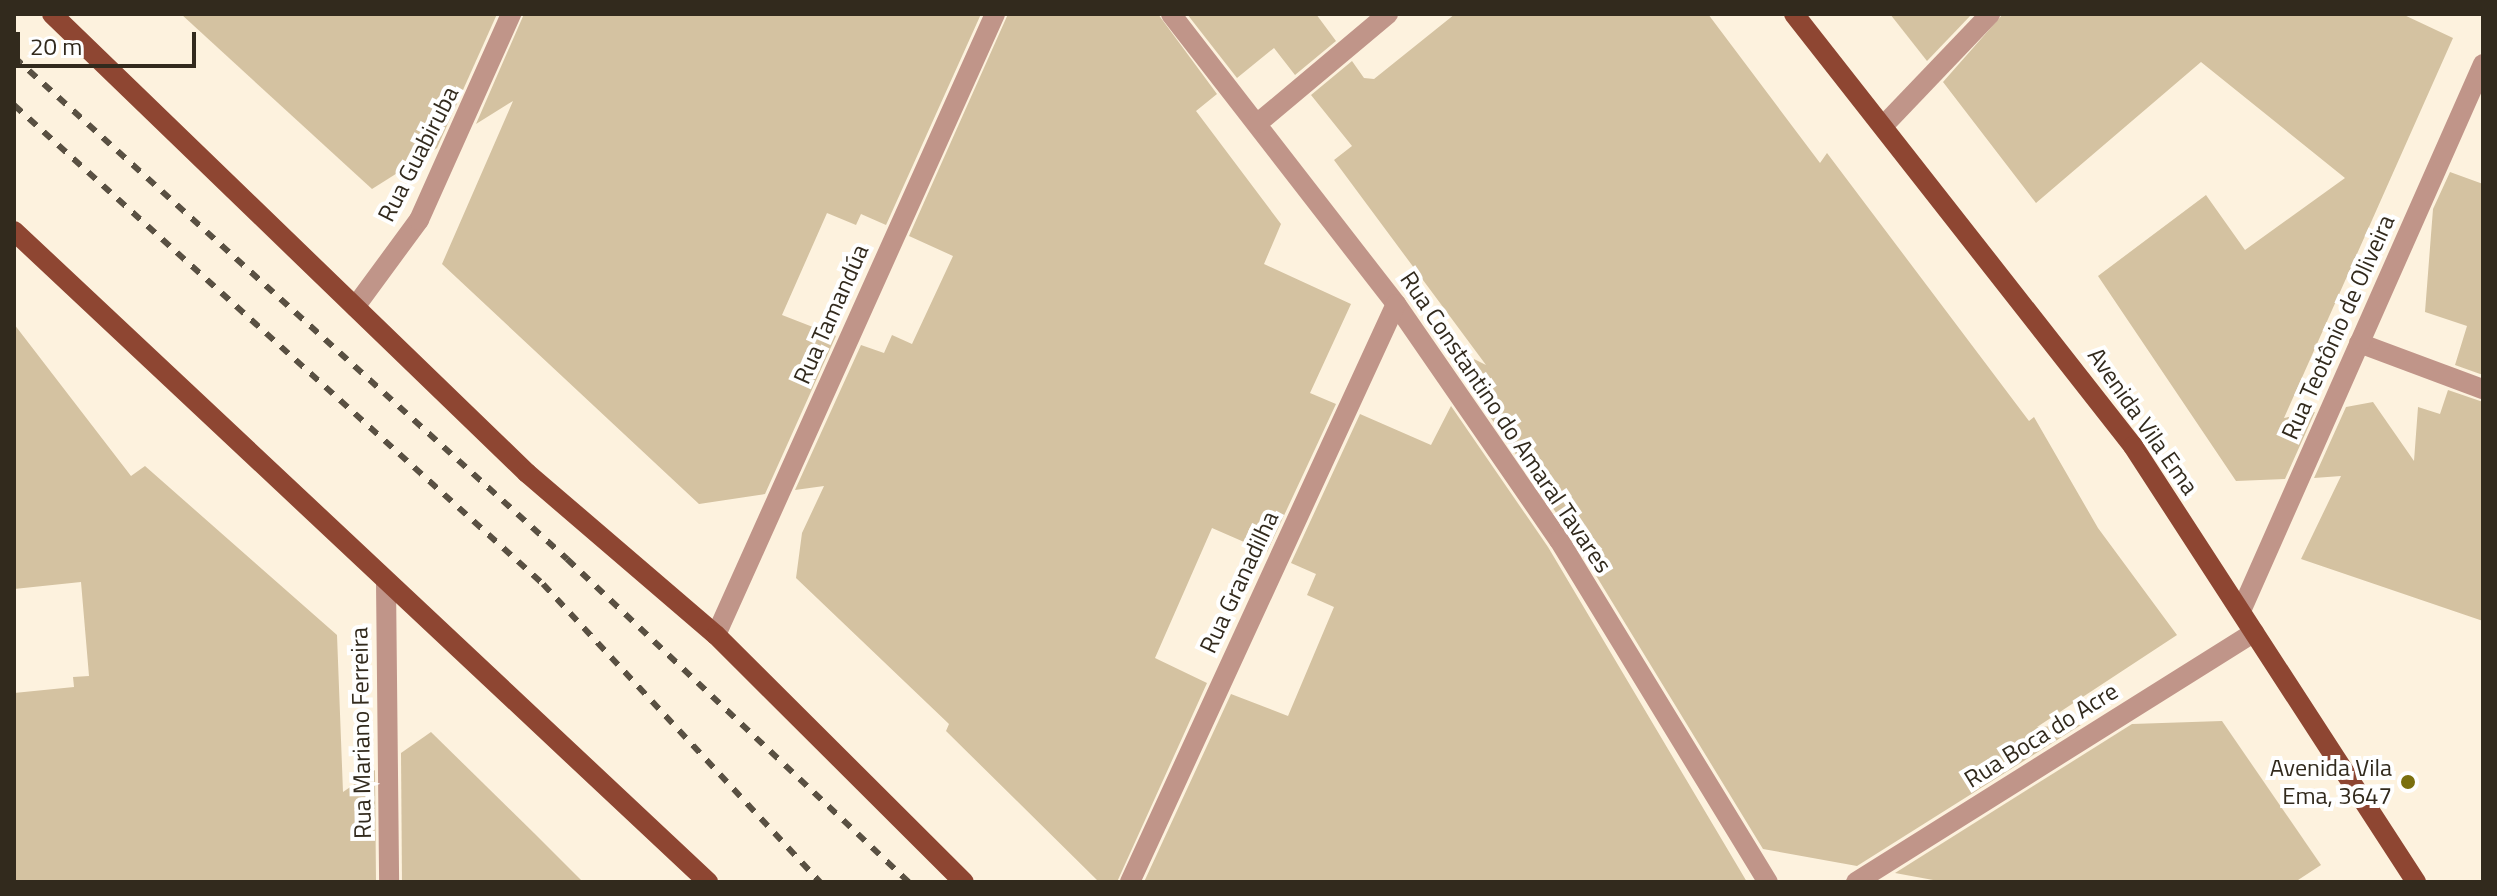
<!DOCTYPE html>
<html>
<head>
<meta charset="utf-8">
<style>
  body { margin:0 }
  #map { position:relative; width:2497px; height:896px; overflow:hidden; background:#fdf2de; font-family:"Titillium Web",sans-serif }
  div>[style] { position:absolute }
  [style*='--x'] { left:calc(var(--x)*1px); top:calc(var(--y)*1px); width:calc(var(--w)*1px); rotate:calc(var(--a)*1deg) }
  .building>* { inset:0; background:#d4c2a1 }
  .minor>* { height:20px; margin:-10px; padding:0 10px; transform-origin:10px; border-radius:10px; background:#c09589 }
  .major>* { height:20px; margin:-10px; padding:0 10px; transform-origin:10px; border-radius:10px; background:#8e4632 }
  .rail>* { height:6px; margin-top:-3px; transform-origin:0; background:repeating-linear-gradient(90deg,#595042 0 10px,transparent 0 20px) }
  .dots>* { width:22px; height:22px; translate:-50% -50%; box-sizing:border-box; border:4px solid #fff; border-radius:50% }
  span { translate:-50% -50%; white-space:nowrap; text-align:center; line-height:1.15; -webkit-text-stroke:8px #fff; paint-order:stroke }
  .street-label { font-size:24px; color:#322a1d }
  .poi-label { font-size:24px; color:#322a1d }
  .right { translate:-100% -50%; text-align:right }
  .frame { position:absolute; inset:0; border:16px solid #322a1d; pointer-events:none }
  .scale { position:absolute; left:16px; top:32px; width:180px; height:36px; box-sizing:border-box; border:4px solid #322a1d; border-top:0; padding-left:10px; font-size:24px; line-height:28px; white-space:nowrap; color:#322a1d; -webkit-text-stroke:6px #fff; paint-order:stroke }
</style>
</head>
<body>
<div id="map">
  <div class="building">
    <div style="clip-path:polygon(181px 14px,497px 14px,437px 148px,372px 189px)"></div>
    <div style="clip-path:polygon(524px 14px,981px 14px,886px 225px,861px 214px,856px 225px,827px 213px,782px 315px,836px 336px,765px 494px,699px 504px,442px 264px,513px 101px,476px 124px)"></div>
    <div style="clip-path:polygon(1008px 14px,1158px 14px,1217px 94px,1196px 111px,1281px 224px,1264px 264px,1351px 304px,1310px 393px,1336px 404px,1267px 552px,1212px 528px,1155px 658px,1207px 683px,1117px 882px,1099px 882px,946px 731px,949px 724px,796px 578px,802px 533px,824px 486px,795px 490px,861px 345px,884px 353px,892px 335px,912px 344px,953px 256px,909px 236px)"></div>
    <div style="clip-path:polygon(1187px 14px,1316px 14px,1336px 41px,1295px 75px,1274px 48px,1237px 78px)"></div>
    <div style="clip-path:polygon(1455px 14px,1708px 14px,1820px 163px,1827px 153px,2029px 421px,2034px 417px,2098px 528px,2177px 635px,2037px 727px,2081px 725px,1857px 866px,1763px 849px,1570px 533px,1464px 379px,1474px 359px,1486px 365px,1334px 160px,1352px 146px,1311px 95px,1352px 61px,1364px 78px,1374px 79px)"></div>
    <div style="clip-path:polygon(1890px 14px,1972px 14px,1927px 61px)"></div>
    <div style="clip-path:polygon(2003px 14px,2402px 14px,2453px 38px,2284px 418px,2315px 412px,2285px 479px,2236px 481px,2098px 276px,2206px 195px,2245px 250px,2345px 178px,2201px 62px,2036px 203px,1943px 82px)"></div>
    <div style="clip-path:polygon(2450px 172px,2483px 184px,2483px 375px,2455px 365px,2467px 326px,2425px 312px,2433px 209px)"></div>
    <div style="clip-path:polygon(14px 324px,131px 476px,145px 466px,337px 635px,343px 792px,375px 770px,376px 882px,14px 882px,14px 693px,74px 687px,73px 677px,89px 676px,81px 582px,14px 589px)"></div>
    <div style="clip-path:polygon(2448px 390px,2483px 402px,2483px 621px,2301px 559px,2341px 476px,2314px 478px,2346px 407px,2373px 402px,2414px 461px,2418px 407px,2440px 414px)"></div>
    <div style="clip-path:polygon(1451px 406px,1548px 547px,1747px 882px,1144px 882px,1231px 694px,1288px 716px,1334px 607px,1307px 595px,1316px 574px,1291px 563px,1360px 414px,1431px 445px)"></div>
    <div style="clip-path:polygon(2222px 721px,2321px 865px,2295px 882px,1944px 882px,1895px 873px,2132px 724px)"></div>
    <div style="clip-path:polygon(431px 732px,536px 835px,583px 882px,402px 882px,401px 753px)"></div>
  </div>
  <div class="minor">
    <div style="--x:1171;--y:14;--w:367;--a:52.2"></div>
    <div style="--x:1396;--y:304;--w:287;--a:55.4"></div>
    <div style="--x:1559;--y:540;--w:401;--a:58.6"></div>
    <div style="--x:1258;--y:123;--w:170;--a:-40"></div>
    <div style="--x:1886;--y:123;--w:151;--a:-46.3"></div>
    <div style="--x:355;--y:307;--w:108;--a:-53.7"></div>
    <div style="--x:419;--y:220;--w:226;--a:-65.9"></div>
    <div style="--x:2359;--y:343;--w:132;--a:20.4"></div>
    <div style="--x:386;--y:583;--w:299;--a:89.4"></div>
    <div style="--x:2241;--y:611;--w:598;--a:-66.13"></div>
    <div style="--x:716;--y:635;--w:681;--a:-65.81"></div>
    <div style="--x:1130;--y:882;--w:636;--a:-65.29"></div>
    <div style="--x:1856;--y:882;--w:470;--a:-32.1"></div>
  </div>
  <div class="major">
    <div style="--x:52;--y:14;--w:661;--a:44.02"></div>
    <div style="--x:527;--y:473;--w:249;--a:40.6"></div>
    <div style="--x:716;--y:635;--w:350;--a:44.9"></div>
    <div style="--x:1794;--y:14;--w:549;--a:51.88"></div>
    <div style="--x:2133;--y:446;--w:520;--a:57.01"></div>
    <div style="--x:14;--y:231;--w:952;--a:43.17"></div>
  </div>
  <div class="rail">
    <div style="--x:14;--y:57;--w:747;--a:42.23"></div>
    <div style="--x:567;--y:559;--w:470;--a:43.4"></div>
    <div style="--x:14;--y:105;--w:714;--a:42.16"></div>
    <div style="--x:543;--y:584;--w:407;--a:47.1"></div>
  </div>
  <div class="dots">
    <div style="left:2408px;top:782px;background:#7a6f0e"></div>
  </div>
  <div class="street-label">
    <span style="left:418px;top:154px;rotate:-63deg">Rua Guabiruba</span>
    <span style="left:831px;top:314px;rotate:-66deg">Rua Tamandúa</span>
    <span style="left:2338px;top:327px;rotate:-66deg">Rua Teotônio de Oliveira</span>
    <span style="left:2143px;top:421px;rotate:55deg">Avenida Vila Ema</span>
    <span style="left:1506px;top:422px;rotate:56deg">Rua Constantino do Amaral Tavares</span>
    <span style="left:1239px;top:582px;rotate:-65deg">Rua Granadilha</span>
    <span style="left:361px;top:733px;rotate:-91deg">Rua Mariano Ferreira</span>
    <span style="left:2041px;top:735px;rotate:-32deg">Rua Boca do Acre</span>
  </div>
  <div class="poi-label">
    <span class="right" style="left:2392px;top:782px">Avenida Vila<br>Ema, 3647</span>
  </div>
  <div class="frame"></div>
  <div class="scale">20 m</div>
</div>
</body>
</html>
